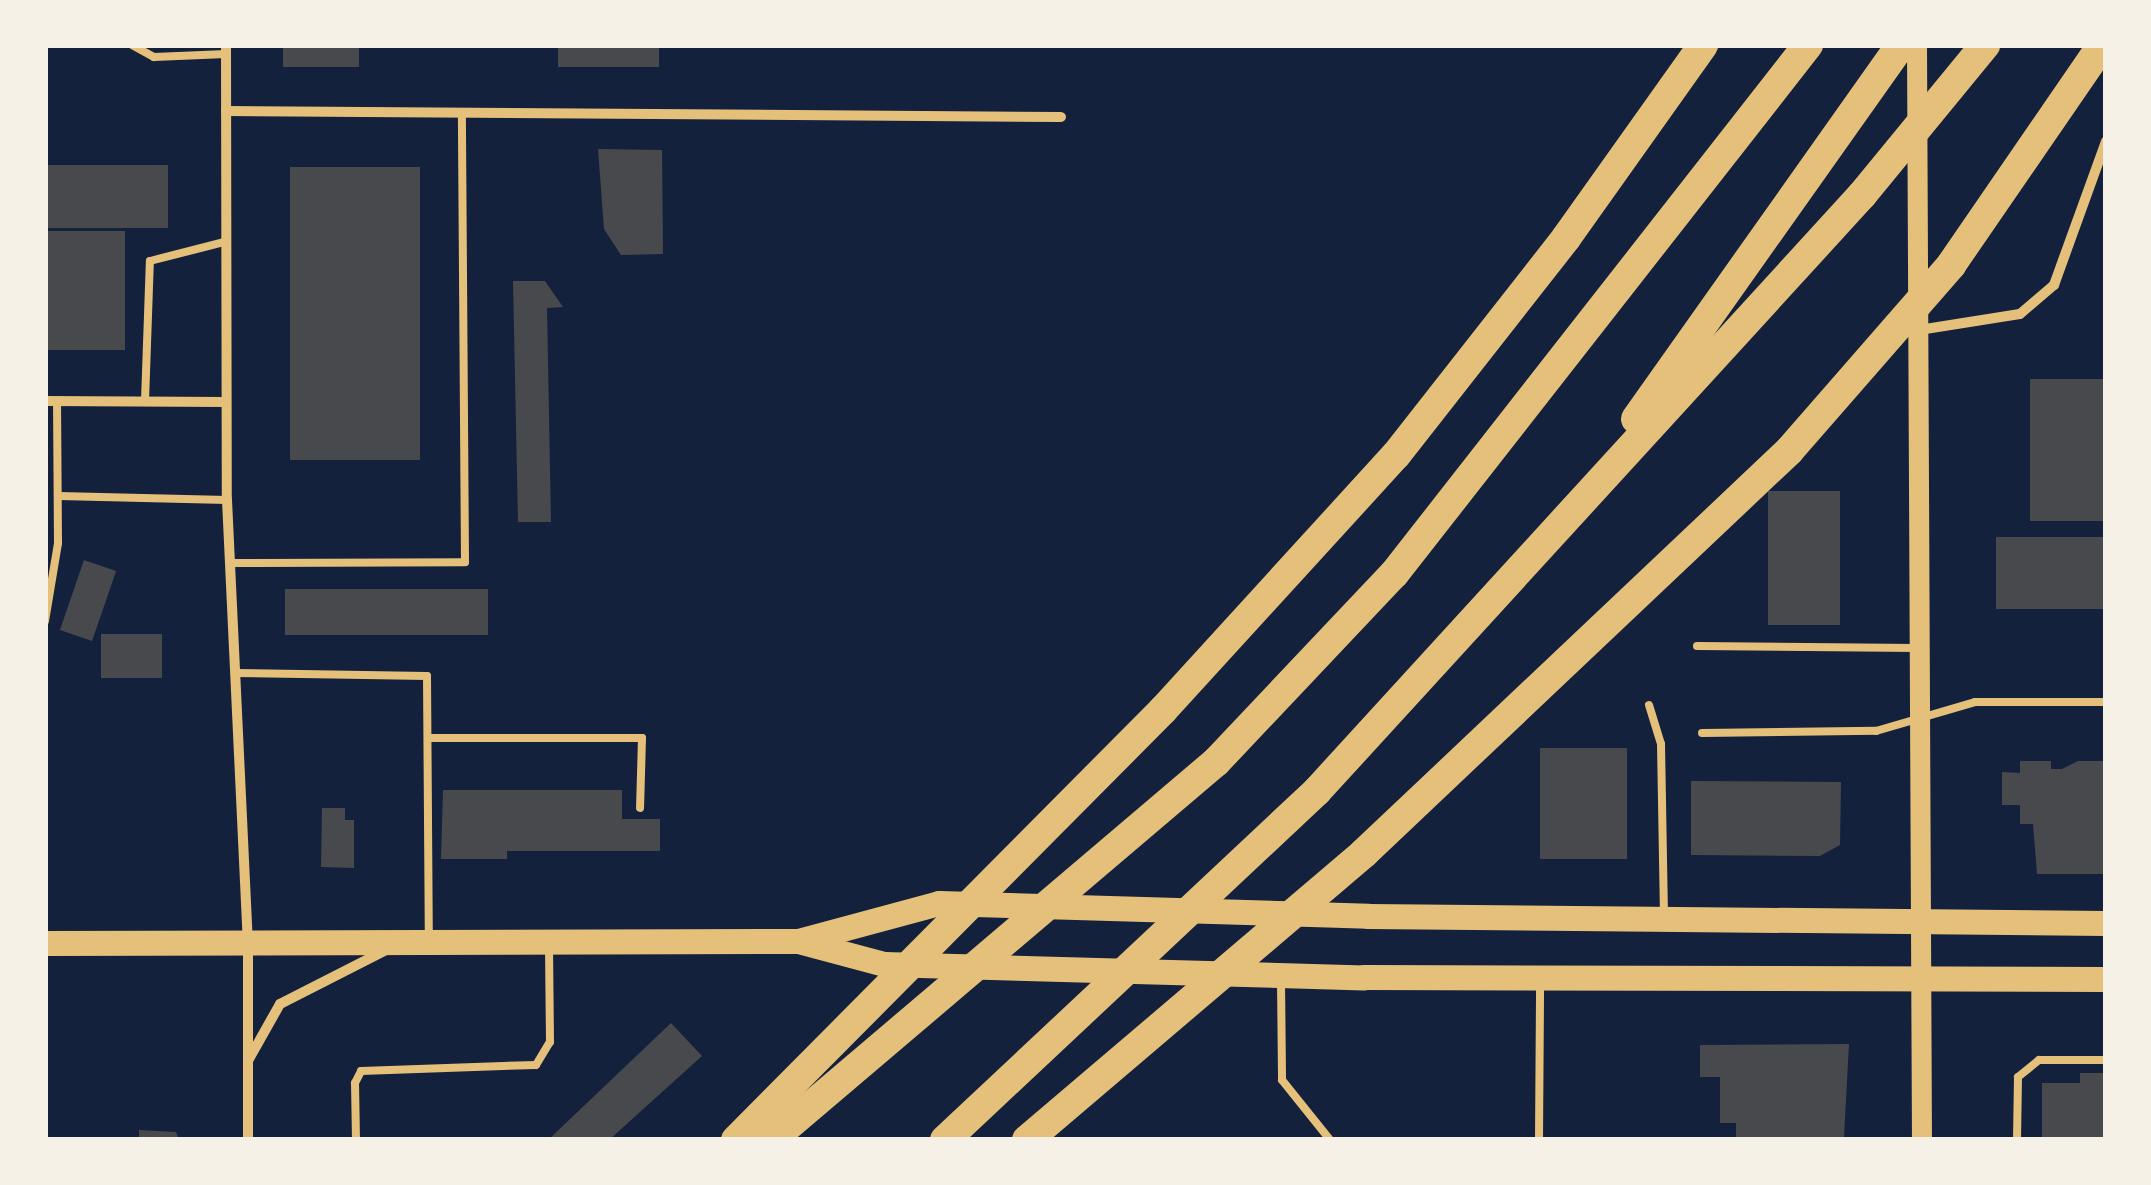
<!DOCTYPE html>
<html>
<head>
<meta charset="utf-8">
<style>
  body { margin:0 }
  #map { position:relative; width:2151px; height:1185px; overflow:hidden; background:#14213d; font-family:"Nunito Sans",sans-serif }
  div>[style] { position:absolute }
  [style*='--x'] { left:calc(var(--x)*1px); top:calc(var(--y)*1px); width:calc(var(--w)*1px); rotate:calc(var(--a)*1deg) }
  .building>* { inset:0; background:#48494c; transform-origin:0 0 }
  .service>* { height:8px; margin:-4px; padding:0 4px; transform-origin:4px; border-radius:4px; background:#e5c07b }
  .minor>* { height:10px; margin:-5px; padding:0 5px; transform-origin:5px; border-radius:5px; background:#e5c07b }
  .secondary>* { height:20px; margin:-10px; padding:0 10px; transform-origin:10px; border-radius:10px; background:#e5c07b }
  .primary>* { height:25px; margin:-12.5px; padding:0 12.5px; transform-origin:12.5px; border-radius:12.5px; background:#e5c07b }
  .motorway>* { height:30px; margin:-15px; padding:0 15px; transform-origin:15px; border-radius:15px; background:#e5c07b }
  span { translate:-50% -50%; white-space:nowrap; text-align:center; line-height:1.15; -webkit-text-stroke:8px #f6f1e7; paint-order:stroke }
  .frame { position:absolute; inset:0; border:48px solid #f6f1e7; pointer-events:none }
</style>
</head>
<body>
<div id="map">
  <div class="building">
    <div style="left:283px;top:45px;width:76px;height:22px"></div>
    <div style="left:558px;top:45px;width:101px;height:22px"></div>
    <div style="clip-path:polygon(598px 149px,662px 150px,663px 254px,621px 255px,604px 229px)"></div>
    <div style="left:45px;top:165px;width:123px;height:63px"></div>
    <div style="left:420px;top:167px;width:293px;height:130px;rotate:90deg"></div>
    <div style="left:45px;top:231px;width:80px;height:119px"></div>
    <div style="clip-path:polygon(513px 281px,545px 281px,563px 307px,547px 308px,551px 522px,518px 522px)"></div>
    <div style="left:2030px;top:379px;width:76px;height:142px"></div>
    <div style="left:1840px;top:491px;width:134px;height:72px;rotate:90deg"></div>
    <div style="left:2106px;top:537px;width:72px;height:110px;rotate:90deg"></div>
    <div style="left:84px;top:560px;width:34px;height:74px;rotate:19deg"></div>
    <div style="left:488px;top:589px;width:46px;height:203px;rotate:90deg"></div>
    <div style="left:101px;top:634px;width:61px;height:44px"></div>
    <div style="left:1540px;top:748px;width:87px;height:111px"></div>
    <div style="clip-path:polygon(2020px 761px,2051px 761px,2051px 769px,2062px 769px,2078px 761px,2106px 761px,2106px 874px,2037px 874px,2033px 824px,2020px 824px,2020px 805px,2002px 805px,2002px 772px,2020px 773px)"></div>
    <div style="clip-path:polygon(1691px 781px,1841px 782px,1840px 845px,1820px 856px,1691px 855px)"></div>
    <div style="clip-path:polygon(443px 790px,622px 790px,622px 819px,660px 819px,660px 851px,507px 851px,507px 859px,441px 859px)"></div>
    <div style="clip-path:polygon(322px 808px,345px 808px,345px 820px,354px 820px,354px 868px,321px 867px)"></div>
    <div style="clip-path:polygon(671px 1023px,702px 1056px,609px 1140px,548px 1140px)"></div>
    <div style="clip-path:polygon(1849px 1044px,1844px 1137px,1736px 1138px,1736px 1123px,1720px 1123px,1720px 1077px,1700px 1077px,1700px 1045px)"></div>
    <div style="clip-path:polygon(2080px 1073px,2106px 1073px,2106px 1140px,2042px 1140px,2042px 1083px,2080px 1083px)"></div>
    <div style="clip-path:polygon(139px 1130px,176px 1132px,179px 1140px,139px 1140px)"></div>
  </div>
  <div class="service">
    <div style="--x:132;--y:45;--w:25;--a:29"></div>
    <div style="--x:154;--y:57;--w:72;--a:-2.4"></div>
    <div style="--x:145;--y:401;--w:140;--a:-88"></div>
    <div style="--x:150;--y:261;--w:76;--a:-14.4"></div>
    <div style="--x:59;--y:496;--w:168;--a:1.4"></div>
    <div style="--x:230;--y:563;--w:235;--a:-0.2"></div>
    <div style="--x:465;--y:562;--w:449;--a:-90.4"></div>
    <div style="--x:45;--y:621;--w:79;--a:-80.5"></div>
    <div style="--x:58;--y:543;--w:142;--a:-90.4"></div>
    <div style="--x:1697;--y:646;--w:219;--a:0.5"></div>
    <div style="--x:235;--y:673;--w:192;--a:0.9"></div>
    <div style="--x:427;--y:676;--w:263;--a:89.6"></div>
    <div style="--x:1649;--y:705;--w:41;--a:72.9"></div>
    <div style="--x:1661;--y:744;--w:170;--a:89"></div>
    <div style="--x:1702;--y:733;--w:174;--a:-0.7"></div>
    <div style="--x:1876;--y:731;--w:103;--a:-16.3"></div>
    <div style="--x:1975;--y:702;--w:131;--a:0"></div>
    <div style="--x:429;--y:738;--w:213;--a:0"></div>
    <div style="--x:642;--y:738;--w:70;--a:91.6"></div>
    <div style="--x:1281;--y:981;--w:99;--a:89.4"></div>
    <div style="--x:1282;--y:1080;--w:77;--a:51.3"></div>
    <div style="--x:356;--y:1140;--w:57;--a:-91"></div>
    <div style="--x:355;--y:1083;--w:13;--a:-63"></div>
    <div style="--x:361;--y:1071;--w:175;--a:-2"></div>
    <div style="--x:536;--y:1065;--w:27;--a:-59"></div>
    <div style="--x:550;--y:1042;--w:97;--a:-90.6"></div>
    <div style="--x:1539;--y:1140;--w:158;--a:-89.6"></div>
    <div style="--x:2017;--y:1140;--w:63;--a:-89.1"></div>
    <div style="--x:2018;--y:1077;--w:27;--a:-39"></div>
    <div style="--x:2039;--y:1060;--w:67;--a:0"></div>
  </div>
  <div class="minor">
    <div style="--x:226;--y:45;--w:455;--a:89.9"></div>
    <div style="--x:227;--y:500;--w:443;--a:87.3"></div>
    <div style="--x:248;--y:943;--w:197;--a:90"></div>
    <div style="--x:226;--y:111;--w:835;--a:0.41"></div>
    <div style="--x:1919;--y:330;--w:102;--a:-9"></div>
    <div style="--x:2020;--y:314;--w:45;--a:-40.5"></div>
    <div style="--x:2054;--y:285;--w:153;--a:-70.1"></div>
    <div style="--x:45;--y:401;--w:180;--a:0.3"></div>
    <div style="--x:249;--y:1059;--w:63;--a:-60.6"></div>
    <div style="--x:280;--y:1004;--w:119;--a:-27"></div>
  </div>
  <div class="secondary">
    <div style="--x:1917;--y:45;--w:1095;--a:89.74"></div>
  </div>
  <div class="primary">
    <div style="--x:798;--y:941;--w:89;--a:15"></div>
    <div style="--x:884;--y:964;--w:480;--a:1.6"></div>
    <div style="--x:1364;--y:977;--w:742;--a:0.15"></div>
    <div style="--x:45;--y:943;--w:753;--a:-0.15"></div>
    <div style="--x:798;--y:941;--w:146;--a:-15.1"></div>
    <div style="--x:939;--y:903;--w:429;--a:1.7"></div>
    <div style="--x:1368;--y:916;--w:738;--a:0.54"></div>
  </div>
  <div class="motorway">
    <div style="--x:1636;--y:419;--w:458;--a:-54.7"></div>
    <div style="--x:736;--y:1140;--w:606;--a:-45.2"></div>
    <div style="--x:1163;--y:710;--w:345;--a:-47.6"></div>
    <div style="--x:1396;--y:455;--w:276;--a:-51.9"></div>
    <div style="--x:1566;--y:238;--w:237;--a:-54.6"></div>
    <div style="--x:771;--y:1140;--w:584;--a:-40.35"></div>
    <div style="--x:1216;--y:762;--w:259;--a:-46.6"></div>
    <div style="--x:1394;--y:574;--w:672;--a:-51.95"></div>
    <div style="--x:945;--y:1140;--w:510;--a:-43.17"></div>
    <div style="--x:1317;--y:791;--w:808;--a:-47.56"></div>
    <div style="--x:1862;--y:195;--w:194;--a:-50.6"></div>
    <div style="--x:1027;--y:1140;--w:443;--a:-40.4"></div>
    <div style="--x:1364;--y:853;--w:585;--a:-43.41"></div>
    <div style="--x:1789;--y:451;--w:247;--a:-48.9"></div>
    <div style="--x:1951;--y:265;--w:267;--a:-55.5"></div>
  </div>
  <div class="frame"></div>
</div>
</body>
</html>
